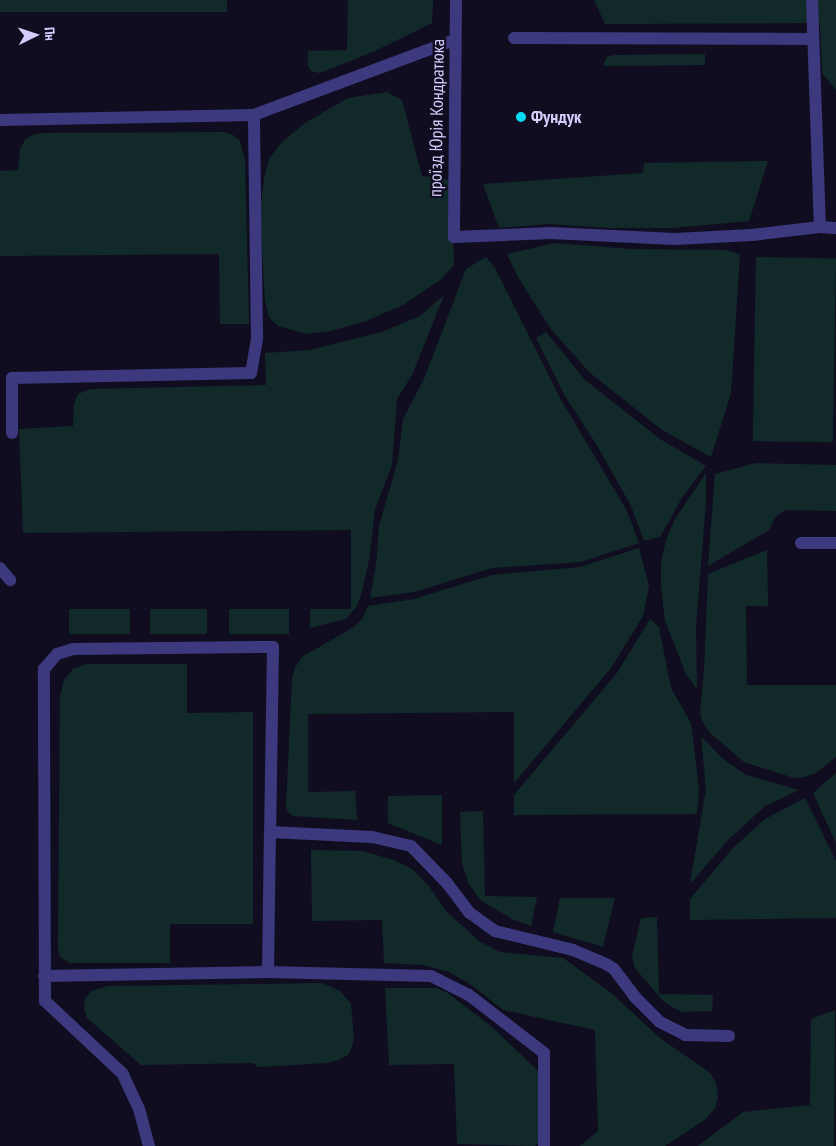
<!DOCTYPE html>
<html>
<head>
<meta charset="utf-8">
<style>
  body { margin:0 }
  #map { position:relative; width:836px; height:1146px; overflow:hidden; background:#110d20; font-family:"PT Sans Narrow",sans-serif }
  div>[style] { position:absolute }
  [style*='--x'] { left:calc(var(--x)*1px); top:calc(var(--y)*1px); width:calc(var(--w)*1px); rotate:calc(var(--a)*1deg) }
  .green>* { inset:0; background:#112a29; transform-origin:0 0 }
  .minor>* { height:12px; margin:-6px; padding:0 6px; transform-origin:6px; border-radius:6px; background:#3c397e }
  .dots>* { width:14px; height:14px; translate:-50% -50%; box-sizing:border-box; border:2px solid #110d20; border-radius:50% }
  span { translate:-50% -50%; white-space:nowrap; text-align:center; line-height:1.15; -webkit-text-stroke:4.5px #110d20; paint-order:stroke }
  .poi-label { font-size:18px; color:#d4cefe; font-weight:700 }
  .left { translate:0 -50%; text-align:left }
  .street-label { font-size:18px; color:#d4cefe }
  .north { position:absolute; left:10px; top:10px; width:50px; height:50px; -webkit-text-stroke:4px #110d20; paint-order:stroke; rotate:86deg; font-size:14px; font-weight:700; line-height:20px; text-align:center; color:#d4cefe }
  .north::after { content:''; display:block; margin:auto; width:18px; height:22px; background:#d4cefe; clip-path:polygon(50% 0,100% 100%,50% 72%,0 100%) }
</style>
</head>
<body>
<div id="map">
  <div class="green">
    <div style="left:0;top:0;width:227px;height:12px"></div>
    <div style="clip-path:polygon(348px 0,433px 0,432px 23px,373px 52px,320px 73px,311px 71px,308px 66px,308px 51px,347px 50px)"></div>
    <div style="clip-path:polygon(594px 0,836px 0,836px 90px,822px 73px,820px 23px,605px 24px)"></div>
    <div style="clip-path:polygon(705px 54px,705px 65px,603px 66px,607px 57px,615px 55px)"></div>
    <div style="clip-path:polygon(387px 92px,402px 100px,422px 176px,451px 180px,454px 265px,440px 280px,403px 305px,366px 321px,330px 331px,306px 334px,278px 326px,269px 317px,265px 300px,262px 251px,261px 207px,264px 179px,269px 159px,282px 142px,305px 123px,348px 98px)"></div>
    <div style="clip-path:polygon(224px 132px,233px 135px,240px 141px,245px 160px,249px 324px,220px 324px,219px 254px,0 256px,0 171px,18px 170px,20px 149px,25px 140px,32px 135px,41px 133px)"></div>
    <div style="clip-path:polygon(768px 161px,749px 221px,673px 228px,611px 228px,548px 224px,499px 228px,483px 184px,643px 173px,644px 163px)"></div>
    <div style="clip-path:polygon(555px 243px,630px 249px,728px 250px,740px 255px,731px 393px,711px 457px,662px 430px,589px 372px,550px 328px,518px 277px,507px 254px)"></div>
    <div style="clip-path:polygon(486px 257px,495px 268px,560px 398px,627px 511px,639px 543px,581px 562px,492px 568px,414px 592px,370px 598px,376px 565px,379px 526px,398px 460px,403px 419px,424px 379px,466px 269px)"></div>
    <div style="left:756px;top:257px;width:80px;height:184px;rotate:1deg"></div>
    <div style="clip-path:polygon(444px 295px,412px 375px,397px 399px,392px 465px,375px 509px,369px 560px,362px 592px,357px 606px,346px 619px,310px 628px,310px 609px,351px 609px,351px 530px,23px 533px,19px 429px,73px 426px,74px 404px,78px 394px,90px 389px,266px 385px,265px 353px,310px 350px,382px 332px,420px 316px)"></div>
    <div style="clip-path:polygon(546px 332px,585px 380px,660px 439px,706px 466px,683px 496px,660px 537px,644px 541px,631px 506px,598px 447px,565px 396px,536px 338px)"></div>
    <div style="clip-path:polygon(756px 463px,836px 465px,836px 511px,785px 510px,775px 517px,769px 530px,708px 566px,715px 474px)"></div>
    <div style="clip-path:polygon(706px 473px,706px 501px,696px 627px,697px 689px,686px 674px,665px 621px,661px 585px,661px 561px,666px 540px,675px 519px)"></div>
    <div style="clip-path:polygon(639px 548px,649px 586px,643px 616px,611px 668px,514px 783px,514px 712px,308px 714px,308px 792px,355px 791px,357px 820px,293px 816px,288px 812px,286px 807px,292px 679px,295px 668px,302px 657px,354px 627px,362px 619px,368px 606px,414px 599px,492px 575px,580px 567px)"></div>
    <div style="clip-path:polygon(767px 550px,768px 606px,746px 606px,747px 685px,836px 685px,836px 757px,816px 773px,805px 777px,794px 778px,744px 762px,710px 733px,702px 721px,700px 712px,704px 671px,708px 574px)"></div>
    <div style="left:69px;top:609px;width:61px;height:25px"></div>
    <div style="left:150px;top:609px;width:57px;height:25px"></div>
    <div style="left:229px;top:609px;width:60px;height:25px"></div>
    <div style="clip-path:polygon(650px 619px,659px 627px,671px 688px,691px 723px,699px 790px,697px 814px,514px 815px,514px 795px,617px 673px)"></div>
    <div style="clip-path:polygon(86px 664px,187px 664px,187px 713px,253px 712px,253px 924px,170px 924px,170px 963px,69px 963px,60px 957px,58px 948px,60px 696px,64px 680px,73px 669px)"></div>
    <div style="clip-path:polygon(701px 736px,722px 758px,746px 775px,799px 790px,765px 806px,728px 840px,690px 884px,706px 789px)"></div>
    <div style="clip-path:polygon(836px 773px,836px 843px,813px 793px)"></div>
    <div style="clip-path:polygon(442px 795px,442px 845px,388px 823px,388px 796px)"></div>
    <div style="clip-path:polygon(805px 798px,836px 861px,836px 918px,690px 920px,690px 899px,732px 849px,765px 819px)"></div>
    <div style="clip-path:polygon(483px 811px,485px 896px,537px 897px,531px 926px,512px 919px,480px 900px,469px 884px,462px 864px,460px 812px)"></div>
    <div style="clip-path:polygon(311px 850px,362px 851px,394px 860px,412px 869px,429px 886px,445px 910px,479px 941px,500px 952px,563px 958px,610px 992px,660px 1038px,710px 1073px,716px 1083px,718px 1097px,715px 1108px,706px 1119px,665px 1146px,580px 1146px,598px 1131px,595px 1030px,503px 1010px,470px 984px,449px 972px,423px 965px,384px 963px,382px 920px,312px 921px)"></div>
    <div style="clip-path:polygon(560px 898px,615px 898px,603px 947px,553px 932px)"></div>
    <div style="clip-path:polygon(657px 917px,659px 994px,713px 995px,712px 1011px,682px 1012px,674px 1008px,664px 1002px,635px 968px,632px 957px,641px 918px)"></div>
    <div style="clip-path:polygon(322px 983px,340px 991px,351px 1004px,354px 1040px,349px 1054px,339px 1060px,327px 1063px,259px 1067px,252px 1063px,141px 1065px,87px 1018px,84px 1009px,85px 999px,91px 991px,108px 986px)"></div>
    <div style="clip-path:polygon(385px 988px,436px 988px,446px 992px,491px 1026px,539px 1072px,538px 1143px,535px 1146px,457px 1144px,454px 1064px,389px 1065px)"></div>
    <div style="clip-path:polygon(835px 1010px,834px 1146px,698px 1146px,743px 1112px,810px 1105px,811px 1019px)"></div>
  </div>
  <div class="minor">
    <div style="--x:456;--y:0;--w:237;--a:90.5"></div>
    <div style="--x:454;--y:237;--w:97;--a:-2.4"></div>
    <div style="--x:551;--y:233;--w:124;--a:2.8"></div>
    <div style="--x:675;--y:239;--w:77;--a:-3"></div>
    <div style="--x:752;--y:235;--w:68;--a:-6.7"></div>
    <div style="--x:820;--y:227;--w:16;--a:4"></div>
    <div style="--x:812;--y:0;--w:227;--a:88"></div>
    <div style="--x:514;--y:38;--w:298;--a:0.2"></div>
    <div style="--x:0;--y:120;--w:254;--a:-1.1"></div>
    <div style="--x:254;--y:115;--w:215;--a:-20.5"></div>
    <div style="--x:12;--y:433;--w:55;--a:-90"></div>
    <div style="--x:12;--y:378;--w:239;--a:-1.2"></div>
    <div style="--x:251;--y:373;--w:36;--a:-80"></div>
    <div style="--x:257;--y:338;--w:223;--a:-90.8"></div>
    <div style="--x:801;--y:543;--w:35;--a:0"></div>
    <div style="--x:0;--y:568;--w:16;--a:50"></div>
    <div style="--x:268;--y:972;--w:163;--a:1.4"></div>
    <div style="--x:431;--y:976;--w:42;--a:26.6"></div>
    <div style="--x:469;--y:995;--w:95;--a:37.7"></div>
    <div style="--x:544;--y:1053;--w:93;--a:90"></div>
    <div style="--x:44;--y:976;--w:224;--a:-1"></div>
    <div style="--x:268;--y:972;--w:140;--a:-89.2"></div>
    <div style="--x:149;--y:1146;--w:38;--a:-105"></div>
    <div style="--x:139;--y:1109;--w:38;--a:-115"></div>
    <div style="--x:123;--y:1074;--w:107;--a:-136.9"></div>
    <div style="--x:45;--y:1001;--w:332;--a:-90.2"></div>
    <div style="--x:44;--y:669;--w:20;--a:-49"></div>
    <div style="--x:57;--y:654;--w:17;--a:-17"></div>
    <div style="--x:73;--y:649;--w:200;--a:-0.6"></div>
    <div style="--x:273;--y:647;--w:185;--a:90.9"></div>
    <div style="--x:270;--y:832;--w:102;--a:2.8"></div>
    <div style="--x:372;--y:837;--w:40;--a:13"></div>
    <div style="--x:411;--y:846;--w:52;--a:45.8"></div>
    <div style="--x:447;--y:883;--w:38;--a:53"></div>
    <div style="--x:470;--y:913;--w:31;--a:36"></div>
    <div style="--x:495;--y:931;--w:80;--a:13.7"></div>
    <div style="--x:573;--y:950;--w:36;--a:23"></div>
    <div style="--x:606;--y:964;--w:9;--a:32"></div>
    <div style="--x:614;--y:969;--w:34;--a:53"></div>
    <div style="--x:634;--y:996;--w:37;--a:45"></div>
    <div style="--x:660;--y:1022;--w:28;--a:27"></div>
    <div style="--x:685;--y:1035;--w:44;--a:1.3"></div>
  </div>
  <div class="dots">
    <div style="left:521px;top:117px;background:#06daf2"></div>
  </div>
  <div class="poi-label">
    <span class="left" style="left:531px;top:117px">Фундук</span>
  </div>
  <div class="street-label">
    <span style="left:437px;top:118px;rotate:-89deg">проїзд Юрія Кондратюка</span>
  </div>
  <div class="north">Пн</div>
</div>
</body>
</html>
